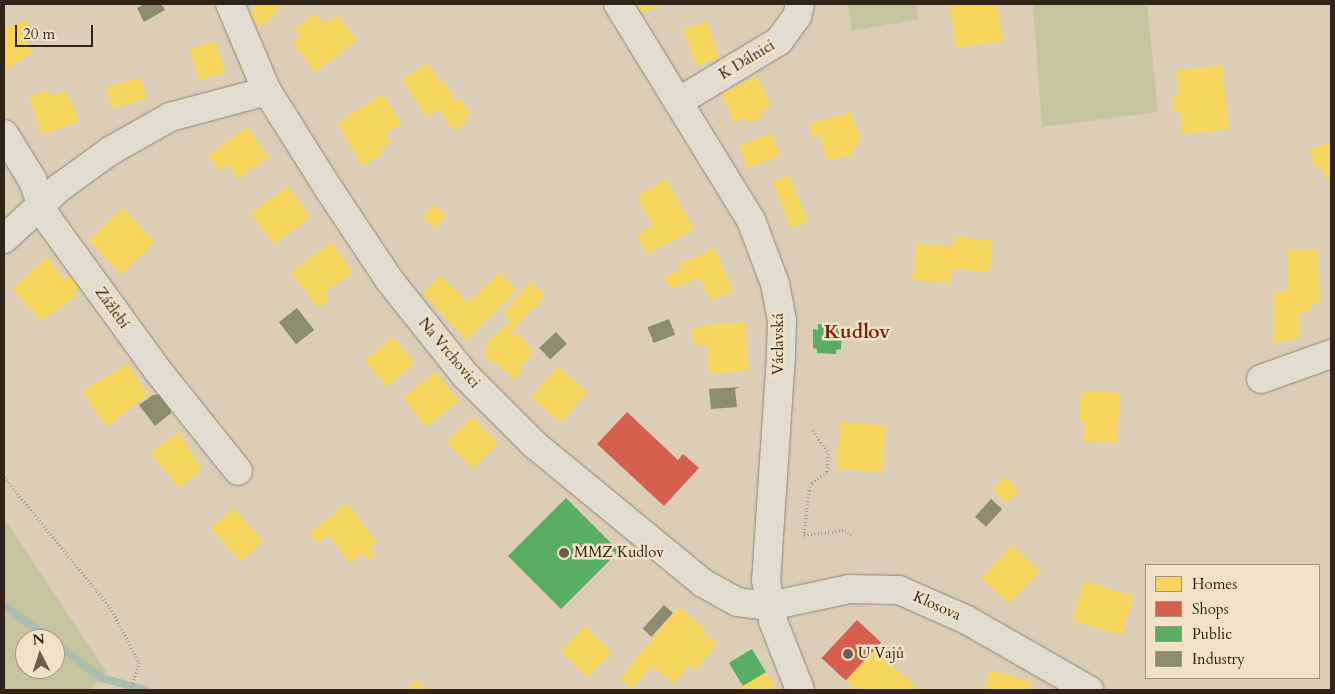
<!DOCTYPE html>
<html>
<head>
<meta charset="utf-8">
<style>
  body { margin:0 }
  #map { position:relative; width:1335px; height:694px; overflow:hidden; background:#dbcdb6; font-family:Cardo,serif }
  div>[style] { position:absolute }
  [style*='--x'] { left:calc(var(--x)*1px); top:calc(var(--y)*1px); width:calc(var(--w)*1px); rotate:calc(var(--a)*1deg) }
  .green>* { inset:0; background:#c6c49e }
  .homes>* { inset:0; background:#f6d55c; transform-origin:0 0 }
  .shops>* { inset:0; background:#d6604d; transform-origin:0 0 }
  .public>* { inset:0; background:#5aae61; transform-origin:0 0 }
  .industry>* { inset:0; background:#8c8c6e; transform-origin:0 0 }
  .stream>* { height:8px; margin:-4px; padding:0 4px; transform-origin:4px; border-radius:4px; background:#acbeaf }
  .path>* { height:3px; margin-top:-1.5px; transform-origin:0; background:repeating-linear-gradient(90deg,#a29c92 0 1px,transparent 0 3.5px) }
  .roads { filter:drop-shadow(0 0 1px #908778) drop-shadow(0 0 1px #908778) }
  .minor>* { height:28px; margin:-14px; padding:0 14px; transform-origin:14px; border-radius:14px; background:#e2dbd0 }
  .tertiary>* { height:28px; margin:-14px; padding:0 14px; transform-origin:14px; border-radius:14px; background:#e2dbd0 }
  .dots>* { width:14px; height:14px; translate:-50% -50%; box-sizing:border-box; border:2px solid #f1e1c6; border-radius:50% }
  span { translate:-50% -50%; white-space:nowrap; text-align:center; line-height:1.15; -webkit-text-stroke:5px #f1e1c6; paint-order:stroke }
  .street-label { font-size:15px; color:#302317 }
  .poi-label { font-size:15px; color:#302317 }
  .left { translate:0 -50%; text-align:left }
  .district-label { font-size:20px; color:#7a1f14; font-weight:700 }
  .frame { position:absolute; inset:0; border:5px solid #302317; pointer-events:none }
  .legend { position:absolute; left:1145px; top:564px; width:175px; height:115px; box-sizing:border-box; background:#f1e1c6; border:1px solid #a49580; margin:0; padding:6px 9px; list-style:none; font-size:15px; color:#302317 }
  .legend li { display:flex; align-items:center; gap:10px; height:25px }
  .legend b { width:25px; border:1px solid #a49580 }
  .north { position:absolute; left:15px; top:629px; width:50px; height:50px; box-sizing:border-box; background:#f1e1c6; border:1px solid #a49580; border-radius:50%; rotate:355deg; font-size:14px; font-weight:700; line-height:20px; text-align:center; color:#302317 }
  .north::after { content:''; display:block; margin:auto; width:18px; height:22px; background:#6c5e4f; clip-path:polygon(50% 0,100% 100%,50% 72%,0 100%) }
  .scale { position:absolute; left:15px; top:25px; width:78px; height:22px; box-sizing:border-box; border:2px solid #302317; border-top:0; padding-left:6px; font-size:15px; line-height:18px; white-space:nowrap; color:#302317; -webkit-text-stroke:4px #f1e1c6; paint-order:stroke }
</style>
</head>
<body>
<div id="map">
  <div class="green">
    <div style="clip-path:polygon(848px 4px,916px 4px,919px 19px,852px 31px)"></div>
    <div style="clip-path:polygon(1033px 4px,1147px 4px,1158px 112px,1042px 127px)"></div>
    <div style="clip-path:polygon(evenodd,4px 518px,106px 672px,90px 690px,4px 690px,4px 518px,25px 639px,55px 639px,55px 669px,25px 669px,25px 639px)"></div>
  </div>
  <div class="homes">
    <div style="clip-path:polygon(259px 4px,284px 4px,260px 27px,248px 14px)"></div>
    <div style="clip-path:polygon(637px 4px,666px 4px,641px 13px)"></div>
    <div style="clip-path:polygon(949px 4px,997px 4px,1003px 41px,956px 48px)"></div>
    <div style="clip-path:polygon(315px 13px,324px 24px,337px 15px,357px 40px,315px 73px,293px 43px,300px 37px,294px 29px)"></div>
    <div style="clip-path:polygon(26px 20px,35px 34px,25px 39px,33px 53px,4px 70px,4px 29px)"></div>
    <div style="left:707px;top:21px;width:39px;height:25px;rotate:71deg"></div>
    <div style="left:215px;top:41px;width:33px;height:27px;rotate:72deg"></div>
    <div style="clip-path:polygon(428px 63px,440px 83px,444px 80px,455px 102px,460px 98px,470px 113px,465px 117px,468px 122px,453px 131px,439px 109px,426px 117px,402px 79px)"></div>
    <div style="clip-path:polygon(1222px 65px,1229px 129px,1182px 134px,1180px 111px,1174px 111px,1173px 96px,1178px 95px,1176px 71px)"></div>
    <div style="clip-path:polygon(758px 76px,771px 107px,760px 112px,762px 117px,748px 123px,745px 118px,735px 123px,721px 93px)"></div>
    <div style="left:140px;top:77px;width:22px;height:36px;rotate:72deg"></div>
    <div style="clip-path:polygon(48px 90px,50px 96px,66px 91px,79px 121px,42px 135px,29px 97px)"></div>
    <div style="clip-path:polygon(383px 94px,401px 124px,386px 133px,391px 143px,380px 150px,383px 154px,362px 166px,337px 123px)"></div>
    <div style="clip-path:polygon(851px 112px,858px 133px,862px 135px,850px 158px,845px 156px,827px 161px,819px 135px,813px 137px,809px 124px)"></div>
    <div style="clip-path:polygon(247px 127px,269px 157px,238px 179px,228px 165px,219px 171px,208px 155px)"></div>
    <div style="left:771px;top:133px;width:24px;height:35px;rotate:68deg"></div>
    <div style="clip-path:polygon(1331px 142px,1331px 177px,1326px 179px,1321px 167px,1316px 169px,1309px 150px)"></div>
    <div style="left:789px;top:175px;width:50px;height:18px;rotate:68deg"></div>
    <div style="clip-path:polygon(666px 179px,694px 229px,647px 254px,637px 235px,653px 226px,637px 196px)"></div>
    <div style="left:288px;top:186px;width:39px;height:46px;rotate:54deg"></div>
    <div style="left:433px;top:205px;width:16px;height:17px;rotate:38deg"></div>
    <div style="left:123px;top:208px;width:47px;height:47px;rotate:47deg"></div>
    <div style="clip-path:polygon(953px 237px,992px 240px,990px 272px,951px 269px,950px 283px,912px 280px,916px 244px,952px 247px)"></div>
    <div style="clip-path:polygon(332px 242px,352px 272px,324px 293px,329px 299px,318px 308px,291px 272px)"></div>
    <div style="clip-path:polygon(715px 248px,733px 291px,711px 300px,699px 278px,671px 289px,664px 277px,681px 269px,679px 264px)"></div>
    <div style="clip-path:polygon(1318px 249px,1319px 303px,1310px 305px,1311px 310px,1300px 313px,1300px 337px,1274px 344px,1273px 292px,1288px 291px,1287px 250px)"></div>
    <div style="clip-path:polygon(47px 258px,65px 281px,74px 273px,83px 285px,74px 292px,76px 296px,41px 321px,12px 289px)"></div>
    <div style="clip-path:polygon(500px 272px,517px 290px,466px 340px,423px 293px,440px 275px,468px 303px)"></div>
    <div style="clip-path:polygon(530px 282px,544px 294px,536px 309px,533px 307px,511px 333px,515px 337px,518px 333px,533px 350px,529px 353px,532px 356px,518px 368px,522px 372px,513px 380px,498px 364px,488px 361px,485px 352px,487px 342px,511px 321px,503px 314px)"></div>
    <div style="clip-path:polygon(745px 322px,749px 370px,709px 374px,707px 345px,694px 346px,692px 330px,705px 325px)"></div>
    <div style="left:393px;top:337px;width:34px;height:37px;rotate:50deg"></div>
    <div style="clip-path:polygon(128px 364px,148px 395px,106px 427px,82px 391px)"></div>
    <div style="left:557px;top:367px;width:39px;height:40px;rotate:40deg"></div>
    <div style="left:436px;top:372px;width:37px;height:42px;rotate:52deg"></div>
    <div style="clip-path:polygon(1081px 391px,1120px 393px,1117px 443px,1084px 441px,1085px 421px,1079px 421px)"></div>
    <div style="left:472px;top:417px;width:37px;height:36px;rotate:45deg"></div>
    <div style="left:840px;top:422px;width:46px;height:47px;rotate:4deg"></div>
    <div style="clip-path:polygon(178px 432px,202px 469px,179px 488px,151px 453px)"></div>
    <div style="left:1006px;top:477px;width:19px;height:18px;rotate:47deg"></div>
    <div style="clip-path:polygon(347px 503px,377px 542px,369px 548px,375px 555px,368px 560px,362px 553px,350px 563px,328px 535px,317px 543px,309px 533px)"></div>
    <div style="left:233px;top:508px;width:45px;height:30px;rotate:48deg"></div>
    <div style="left:1012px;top:545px;width:38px;height:45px;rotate:43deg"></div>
    <div style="left:1084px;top:581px;width:52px;height:41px;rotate:17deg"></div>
    <div style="clip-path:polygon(678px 607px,706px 630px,704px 633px,717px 644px,696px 671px,689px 665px,674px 684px,651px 666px,632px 689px,620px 679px)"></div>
    <div style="left:585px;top:626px;width:38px;height:35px;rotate:45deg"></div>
    <div style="clip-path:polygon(874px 650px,920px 690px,856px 690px,846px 681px)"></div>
    <div style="clip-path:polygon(990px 670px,1032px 682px,1030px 690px,984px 690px)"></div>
    <div style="clip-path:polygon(766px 672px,777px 690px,735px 690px,743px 685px)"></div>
    <div style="clip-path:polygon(415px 680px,427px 690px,406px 690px)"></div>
  </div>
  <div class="shops">
    <div style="clip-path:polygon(627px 412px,678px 460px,683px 454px,699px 468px,664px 506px,597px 444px)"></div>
    <div style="left:857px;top:620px;width:33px;height:52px;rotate:43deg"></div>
  </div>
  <div class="public">
    <div style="clip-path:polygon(818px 324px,838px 325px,838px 330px,842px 330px,841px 349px,836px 350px,836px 354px,817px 353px,817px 349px,813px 348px,813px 329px,818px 330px)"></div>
    <div style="left:566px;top:498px;width:75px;height:82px;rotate:45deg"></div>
    <div style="left:752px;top:649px;width:27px;height:27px;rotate:59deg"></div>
  </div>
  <div class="industry">
    <div style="clip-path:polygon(145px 4px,161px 4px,165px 10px,144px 22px,137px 8px)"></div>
    <div style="left:297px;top:308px;width:28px;height:23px;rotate:52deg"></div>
    <div style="left:669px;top:319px;width:17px;height:23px;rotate:69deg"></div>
    <div style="left:556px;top:332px;width:16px;height:23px;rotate:47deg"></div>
    <div style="clip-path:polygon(741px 387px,735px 389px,737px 407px,711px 409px,709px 389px)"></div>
    <div style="clip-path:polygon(166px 394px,171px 413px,155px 426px,139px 405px,153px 395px)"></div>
    <div style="left:991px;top:499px;width:15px;height:24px;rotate:42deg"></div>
    <div style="left:664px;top:605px;width:12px;height:32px;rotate:42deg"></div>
  </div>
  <div class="stream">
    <div style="--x:4;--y:605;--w:57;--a:36.5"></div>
    <div style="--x:55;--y:643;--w:59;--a:36.7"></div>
    <div style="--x:102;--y:678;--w:45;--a:15.6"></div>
  </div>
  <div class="path">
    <div style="--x:813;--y:430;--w:27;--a:57"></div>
    <div style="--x:828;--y:453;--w:19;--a:93"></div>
    <div style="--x:827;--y:472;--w:19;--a:144"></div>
    <div style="--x:812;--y:483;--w:8;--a:113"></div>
    <div style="--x:809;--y:490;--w:45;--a:96.3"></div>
    <div style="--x:804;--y:535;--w:41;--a:-7"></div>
    <div style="--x:845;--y:530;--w:9;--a:41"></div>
    <div style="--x:4;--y:477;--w:168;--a:50.8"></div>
    <div style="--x:110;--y:607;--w:62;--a:62.2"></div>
    <div style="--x:139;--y:662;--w:29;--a:106"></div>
  </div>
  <div class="roads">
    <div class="minor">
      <div style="--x:230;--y:4;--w:95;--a:67"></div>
      <div style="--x:267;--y:91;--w:118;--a:57.8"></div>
      <div style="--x:330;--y:191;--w:108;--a:56.3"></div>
      <div style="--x:390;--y:281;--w:120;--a:51.4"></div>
      <div style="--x:465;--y:375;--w:99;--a:45"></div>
      <div style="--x:535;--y:445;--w:217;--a:39.4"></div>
      <div style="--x:703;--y:583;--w:39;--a:29"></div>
      <div style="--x:737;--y:602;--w:33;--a:7"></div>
      <div style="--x:770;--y:606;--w:81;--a:-12.1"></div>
      <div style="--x:849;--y:589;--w:50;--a:1.1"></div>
      <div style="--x:899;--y:590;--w:74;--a:23.8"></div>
      <div style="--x:967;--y:620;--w:141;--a:29.8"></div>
      <div style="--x:678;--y:102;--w:118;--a:-31.1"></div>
      <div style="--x:779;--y:41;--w:31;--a:-54"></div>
      <div style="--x:797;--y:16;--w:12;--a:-76"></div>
      <div style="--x:4;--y:134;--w:53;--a:58.1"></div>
      <div style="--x:32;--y:179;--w:42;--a:69"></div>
      <div style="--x:47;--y:218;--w:189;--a:54"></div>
      <div style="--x:158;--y:371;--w:128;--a:51.3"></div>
      <div style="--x:4;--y:239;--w:75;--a:-42.8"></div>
      <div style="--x:59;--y:188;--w:63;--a:-36"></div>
      <div style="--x:110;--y:151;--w:69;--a:-29.5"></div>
      <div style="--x:170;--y:117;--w:100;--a:-15"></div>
      <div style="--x:1261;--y:379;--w:74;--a:-19.7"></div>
    </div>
    <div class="tertiary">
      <div style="--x:618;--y:4;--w:254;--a:58.4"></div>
      <div style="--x:751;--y:220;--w:68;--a:69.4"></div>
      <div style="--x:775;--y:284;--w:38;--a:79"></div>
      <div style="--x:782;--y:321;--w:35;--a:92"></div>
      <div style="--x:781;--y:356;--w:225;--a:93.8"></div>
      <div style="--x:766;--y:580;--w:42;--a:80.3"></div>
      <div style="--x:773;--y:621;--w:74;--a:68.6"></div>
    </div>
  </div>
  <div class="dots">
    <div style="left:564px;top:553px;background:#6c5e4f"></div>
    <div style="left:848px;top:654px;background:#6c5e4f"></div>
  </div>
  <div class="street-label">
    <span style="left:747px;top:60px;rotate:-31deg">K Dálnici</span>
    <span style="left:112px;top:308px;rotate:54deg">Zážlebí</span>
    <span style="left:779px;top:344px;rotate:-90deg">Václavská</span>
    <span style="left:449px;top:353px;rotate:50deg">Na Vrchovici</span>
    <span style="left:937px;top:606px;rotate:24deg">Klosova</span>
  </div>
  <div class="poi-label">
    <span class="left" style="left:574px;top:553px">MMZ Kudlov</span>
    <span class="left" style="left:858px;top:654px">U Vajů</span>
  </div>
  <div class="district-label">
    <span style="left:857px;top:331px">Kudlov</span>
  </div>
  <div class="frame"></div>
  <ul class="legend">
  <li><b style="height:14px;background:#f6d55c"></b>Homes</li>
  <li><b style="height:14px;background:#d6604d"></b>Shops</li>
  <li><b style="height:14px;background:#5aae61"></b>Public</li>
  <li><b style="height:14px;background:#8c8c6e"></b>Industry</li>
  </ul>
  <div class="north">N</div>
  <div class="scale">20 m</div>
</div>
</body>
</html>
